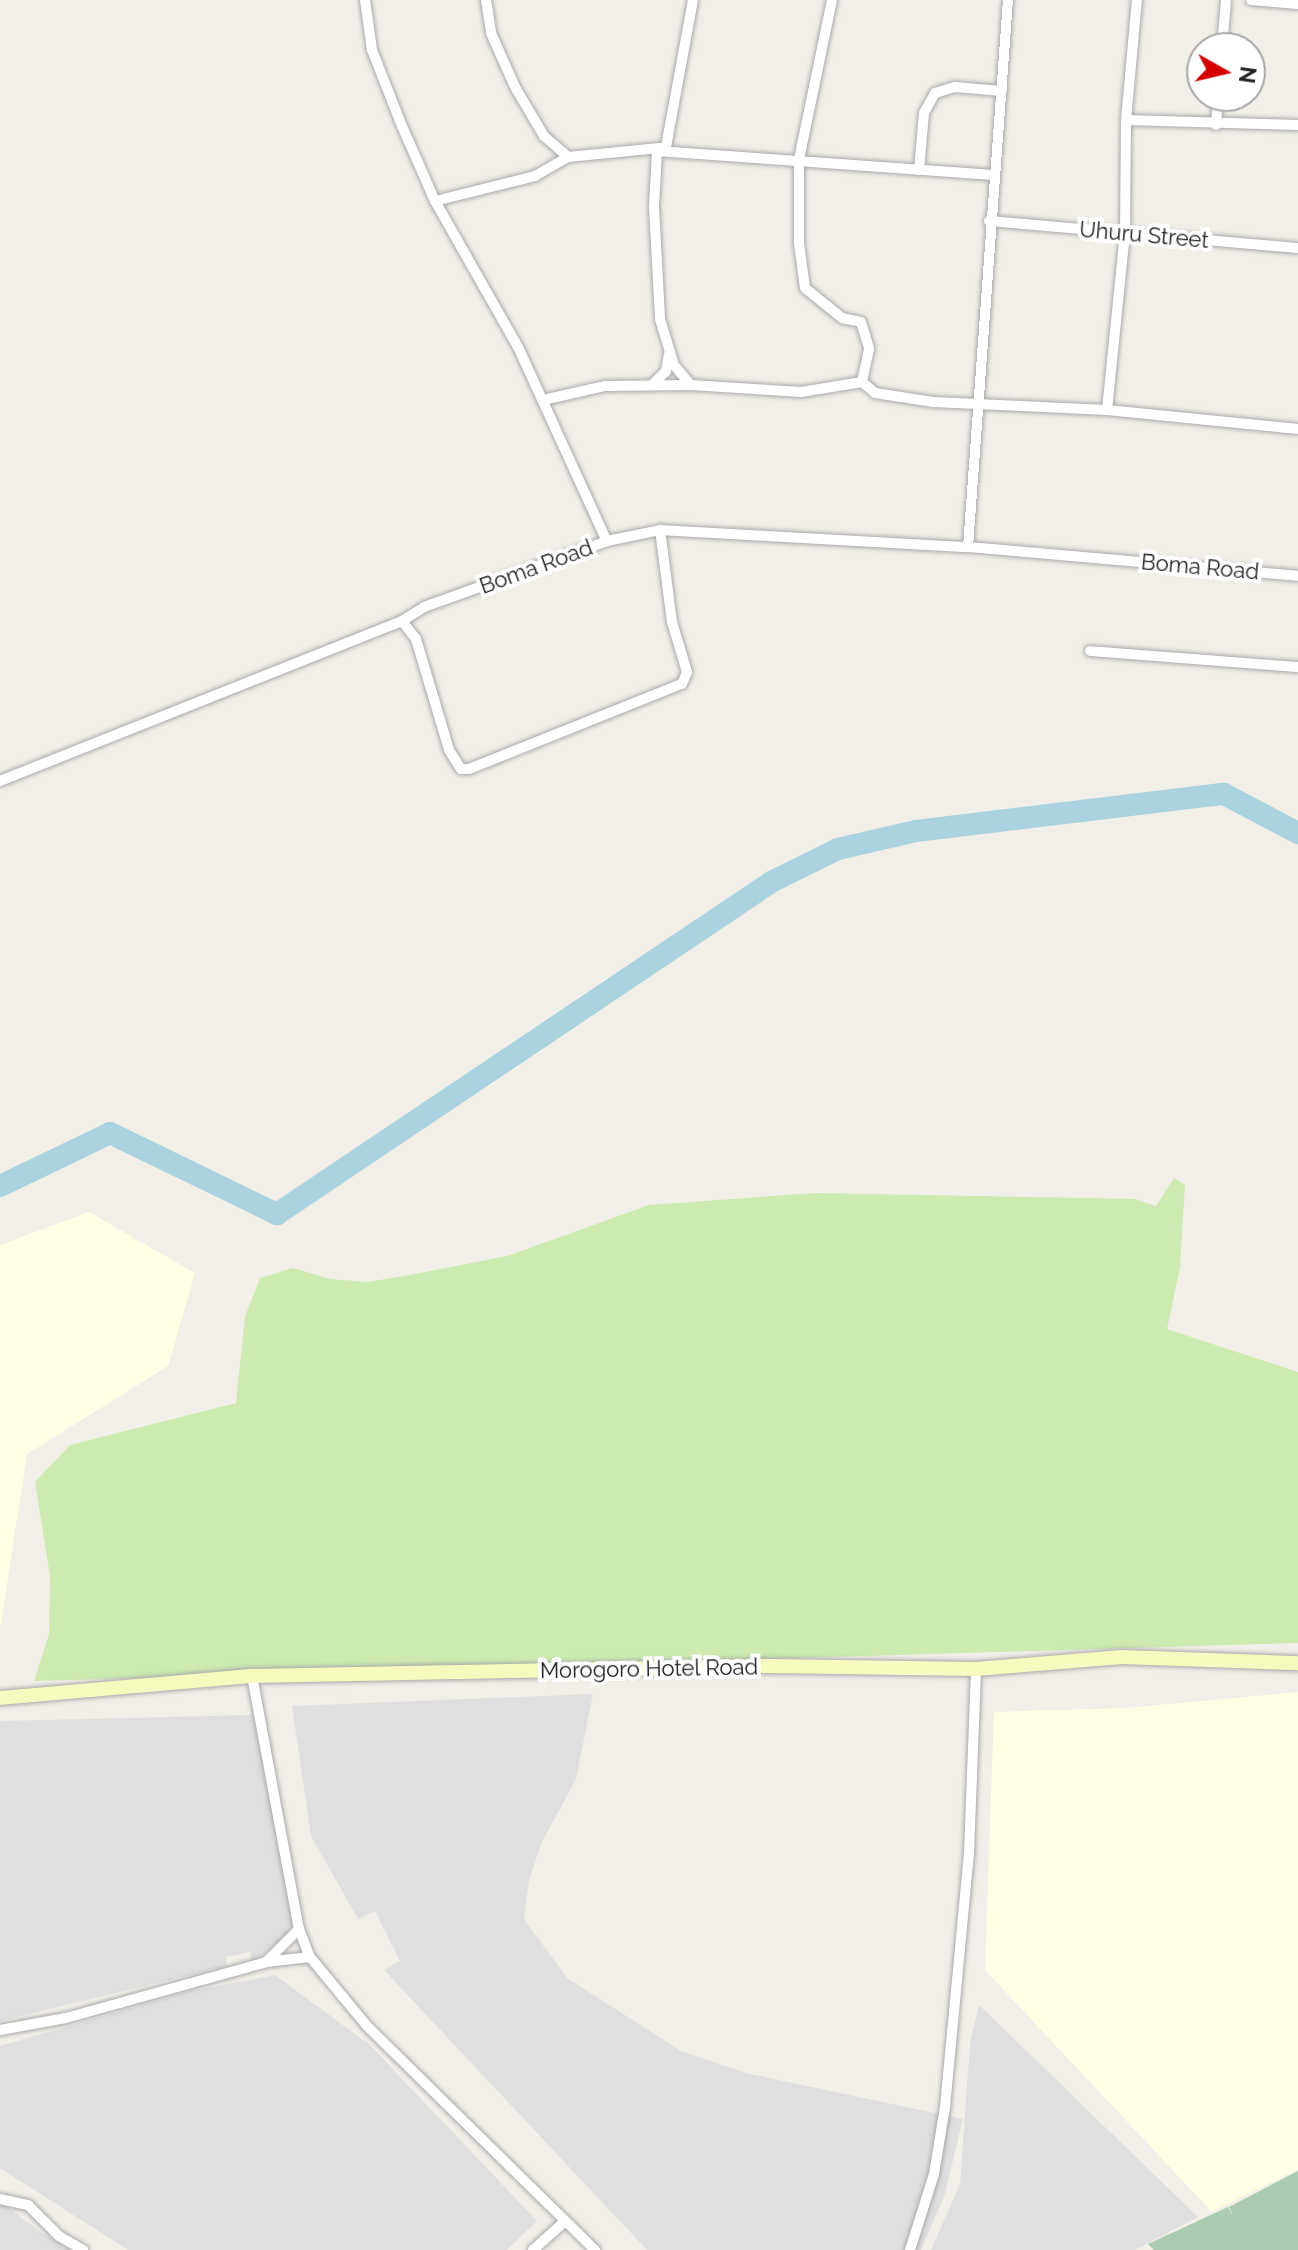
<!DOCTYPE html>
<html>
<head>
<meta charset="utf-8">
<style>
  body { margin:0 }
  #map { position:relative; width:1298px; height:2250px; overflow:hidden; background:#f2efe9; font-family:Raleway,sans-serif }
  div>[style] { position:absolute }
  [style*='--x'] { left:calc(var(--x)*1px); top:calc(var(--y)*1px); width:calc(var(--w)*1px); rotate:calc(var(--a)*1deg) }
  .residential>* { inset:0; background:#e0dfdf }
  .education>* { inset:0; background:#ffffe5 }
  .grass>* { inset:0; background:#cdebb0 }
  .cemetery>* { inset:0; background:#aacbaf }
  .river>* { height:22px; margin:-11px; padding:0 11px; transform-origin:11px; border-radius:11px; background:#aad3df }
  .roads { filter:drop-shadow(0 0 2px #a9a9a9) drop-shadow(0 0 2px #a9a9a9) }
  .street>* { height:10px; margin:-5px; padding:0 5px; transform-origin:5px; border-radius:5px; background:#fff }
  .secondary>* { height:14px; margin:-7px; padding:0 7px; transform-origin:7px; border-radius:7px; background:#f7fabf }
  span { translate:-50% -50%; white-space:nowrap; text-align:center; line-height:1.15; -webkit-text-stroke:8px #fff; paint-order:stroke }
  .street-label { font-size:22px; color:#222 }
  .north { position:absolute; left:1186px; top:32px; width:80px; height:80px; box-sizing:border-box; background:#fff; border:2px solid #a7a7a7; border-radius:50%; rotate:98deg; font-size:22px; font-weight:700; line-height:32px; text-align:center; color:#222 }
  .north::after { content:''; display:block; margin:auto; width:28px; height:36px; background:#d40000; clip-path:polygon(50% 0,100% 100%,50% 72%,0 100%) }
</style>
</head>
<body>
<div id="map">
  <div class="residential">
    <div style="clip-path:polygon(593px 1694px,576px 1779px,541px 1844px,529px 1880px,524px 1919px,567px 1978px,681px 2051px,746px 2073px,963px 2119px,944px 2197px,921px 2250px,647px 2250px,384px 1970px,400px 1961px,375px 1911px,358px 1919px,311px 1836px,292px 1706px)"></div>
    <div style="clip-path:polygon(253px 1715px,295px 1903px,294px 1925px,281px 1942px,252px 1961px,250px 1952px,226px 1957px,227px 1966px,0 2021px,0 1721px)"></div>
    <div style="clip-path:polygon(275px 1975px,370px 2045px,537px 2221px,507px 2250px,128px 2250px,0 2168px,0 2046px,186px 1992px)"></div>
    <div style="clip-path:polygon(979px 2005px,1198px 2217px,1135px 2250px,931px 2250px,960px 2184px,970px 2043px)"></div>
    <div style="clip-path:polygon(0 2202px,41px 2232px,71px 2250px,0 2250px)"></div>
  </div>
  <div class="education">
    <div style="clip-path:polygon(89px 1212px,195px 1273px,168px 1366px,27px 1454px,0 1629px,0 1245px)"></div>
    <div style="clip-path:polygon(1298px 1692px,1298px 2169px,1212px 2212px,985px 1970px,994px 1712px,1127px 1708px)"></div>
  </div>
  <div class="grass">
    <div style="clip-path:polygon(1174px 1178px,1185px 1185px,1180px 1268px,1167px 1329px,1298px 1372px,1298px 1643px,34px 1681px,49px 1634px,50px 1576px,35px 1482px,70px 1445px,236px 1403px,245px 1316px,260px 1278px,293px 1268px,330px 1279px,368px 1282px,420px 1273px,507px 1256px,649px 1205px,814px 1193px,1135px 1199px,1156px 1206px)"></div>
  </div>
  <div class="cemetery">
    <div style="clip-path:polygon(1298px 2171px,1298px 2250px,1154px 2250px,1148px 2244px,1228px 2207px,1234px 2218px,1229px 2207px)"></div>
  </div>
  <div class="river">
    <div style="--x:0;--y:1186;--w:122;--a:-25.7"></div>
    <div style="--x:110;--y:1133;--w:186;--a:25.9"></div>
    <div style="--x:277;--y:1214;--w:597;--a:-33.88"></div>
    <div style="--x:773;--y:881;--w:72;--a:-26.2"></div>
    <div style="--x:838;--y:849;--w:80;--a:-13"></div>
    <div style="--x:916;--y:831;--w:310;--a:-6.9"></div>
    <div style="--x:1224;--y:794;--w:84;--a:27.8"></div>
  </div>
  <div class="roads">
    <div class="street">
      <div style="--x:365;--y:0;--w:50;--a:82"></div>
      <div style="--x:372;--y:50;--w:82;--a:68.5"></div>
      <div style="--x:402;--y:126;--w:82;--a:66.3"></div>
      <div style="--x:435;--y:201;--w:168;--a:60.4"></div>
      <div style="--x:518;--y:347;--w:213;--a:65.4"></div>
      <div style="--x:486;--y:0;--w:33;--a:81"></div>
      <div style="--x:491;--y:33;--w:59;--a:66"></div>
      <div style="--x:515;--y:87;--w:57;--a:59.4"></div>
      <div style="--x:544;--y:136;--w:32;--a:41"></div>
      <div style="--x:832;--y:0;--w:162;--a:101.7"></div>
      <div style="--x:799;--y:159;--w:84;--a:90"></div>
      <div style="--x:799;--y:243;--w:45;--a:82.4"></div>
      <div style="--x:805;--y:288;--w:48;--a:39"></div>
      <div style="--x:842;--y:318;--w:19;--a:12"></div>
      <div style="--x:861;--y:322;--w:28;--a:73"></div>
      <div style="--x:869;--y:349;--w:34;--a:102"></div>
      <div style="--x:1251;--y:0;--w:47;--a:4.9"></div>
      <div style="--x:1222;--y:48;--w:48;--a:-85.2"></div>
      <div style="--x:1126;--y:120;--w:172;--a:1.7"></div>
      <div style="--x:1216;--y:125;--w:29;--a:-86"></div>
      <div style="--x:666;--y:147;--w:149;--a:-79.6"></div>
      <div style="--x:657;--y:151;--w:56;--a:93.1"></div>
      <div style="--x:654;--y:207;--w:112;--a:86.9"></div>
      <div style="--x:660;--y:319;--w:48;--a:73.1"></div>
      <div style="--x:674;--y:365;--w:26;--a:50"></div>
      <div style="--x:691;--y:385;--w:110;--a:3.6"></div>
      <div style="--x:801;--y:392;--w:62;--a:-9.3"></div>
      <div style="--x:862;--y:382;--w:17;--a:40"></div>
      <div style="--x:875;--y:393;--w:59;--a:8.8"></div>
      <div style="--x:933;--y:402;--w:174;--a:2.6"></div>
      <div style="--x:1107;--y:410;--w:192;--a:5.7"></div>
      <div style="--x:657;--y:151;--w:337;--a:4.1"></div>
      <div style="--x:919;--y:170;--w:57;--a:-85"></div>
      <div style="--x:924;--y:113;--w:23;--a:-61"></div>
      <div style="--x:935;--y:93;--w:21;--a:-17"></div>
      <div style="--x:955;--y:87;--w:47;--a:4.9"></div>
      <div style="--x:435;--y:201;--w:103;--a:-14"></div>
      <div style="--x:535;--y:176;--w:38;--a:-30"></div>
      <div style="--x:568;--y:157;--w:92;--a:-5.6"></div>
      <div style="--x:989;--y:221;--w:310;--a:5"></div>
      <div style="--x:652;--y:385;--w:20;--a:-45"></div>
      <div style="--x:666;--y:371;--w:17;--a:-80"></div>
      <div style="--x:543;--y:400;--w:64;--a:-12.7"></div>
      <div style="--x:605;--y:386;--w:86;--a:-0.7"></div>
      <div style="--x:1107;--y:410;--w:177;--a:-84.2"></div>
      <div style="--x:1125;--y:234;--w:114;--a:-89.5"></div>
      <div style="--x:1126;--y:120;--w:121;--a:-84.8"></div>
      <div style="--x:968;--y:547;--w:548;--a:-85.82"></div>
      <div style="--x:402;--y:621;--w:23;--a:52"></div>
      <div style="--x:416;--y:639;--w:116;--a:73.4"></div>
      <div style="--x:449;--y:750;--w:22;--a:58"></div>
      <div style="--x:461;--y:769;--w:8;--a:0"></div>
      <div style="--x:469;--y:769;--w:229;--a:-21.8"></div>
      <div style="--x:682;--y:684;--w:13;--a:-67"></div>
      <div style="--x:687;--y:672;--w:52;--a:-106.7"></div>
      <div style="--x:672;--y:622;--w:93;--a:-97.4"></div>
      <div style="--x:1090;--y:651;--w:209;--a:4.4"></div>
      <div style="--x:0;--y:781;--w:433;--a:-21.7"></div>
      <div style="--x:402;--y:621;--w:26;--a:-32"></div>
      <div style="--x:424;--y:607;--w:195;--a:-19.8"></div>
      <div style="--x:607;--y:541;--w:54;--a:-11.7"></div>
      <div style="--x:660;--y:530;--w:308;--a:3.2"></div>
      <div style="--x:968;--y:547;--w:331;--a:5"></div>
      <div style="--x:252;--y:1676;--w:257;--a:79.5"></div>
      <div style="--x:299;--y:1929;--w:30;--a:69"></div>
      <div style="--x:310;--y:1957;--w:89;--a:50.4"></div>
      <div style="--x:367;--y:2026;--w:320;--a:44.5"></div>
      <div style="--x:266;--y:1962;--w:44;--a:-6.5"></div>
      <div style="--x:0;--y:2030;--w:67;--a:-10.3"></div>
      <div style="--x:66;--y:2018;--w:208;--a:-15.6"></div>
      <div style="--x:266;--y:1962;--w:47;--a:-45"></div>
      <div style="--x:0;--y:2199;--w:29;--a:12"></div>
      <div style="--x:28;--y:2205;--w:44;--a:45"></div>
      <div style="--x:59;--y:2236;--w:28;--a:30"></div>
      <div style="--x:533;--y:2250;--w:40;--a:-42"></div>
      <div style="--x:910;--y:2250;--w:80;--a:-72.5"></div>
      <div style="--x:934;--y:2174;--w:68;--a:-80.7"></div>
      <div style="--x:945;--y:2107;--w:255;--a:-84.6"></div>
      <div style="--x:969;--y:1853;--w:184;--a:-87.8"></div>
    </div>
    <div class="secondary">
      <div style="--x:0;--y:1698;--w:253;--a:-5"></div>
      <div style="--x:252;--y:1676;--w:516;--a:-1.11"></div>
      <div style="--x:768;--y:1666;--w:208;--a:0.8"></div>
      <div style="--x:976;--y:1669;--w:146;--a:-4.7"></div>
      <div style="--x:1122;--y:1657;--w:176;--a:2"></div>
    </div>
  </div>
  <div class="street-label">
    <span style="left:1144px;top:235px;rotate:5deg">Uhuru Street</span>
    <span style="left:536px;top:567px;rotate:-20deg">Boma Road</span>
    <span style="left:1200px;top:567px;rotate:5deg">Boma Road</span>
    <span style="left:649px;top:1669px;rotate:-1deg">Morogoro Hotel Road</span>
  </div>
  <div class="north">N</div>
</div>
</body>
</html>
